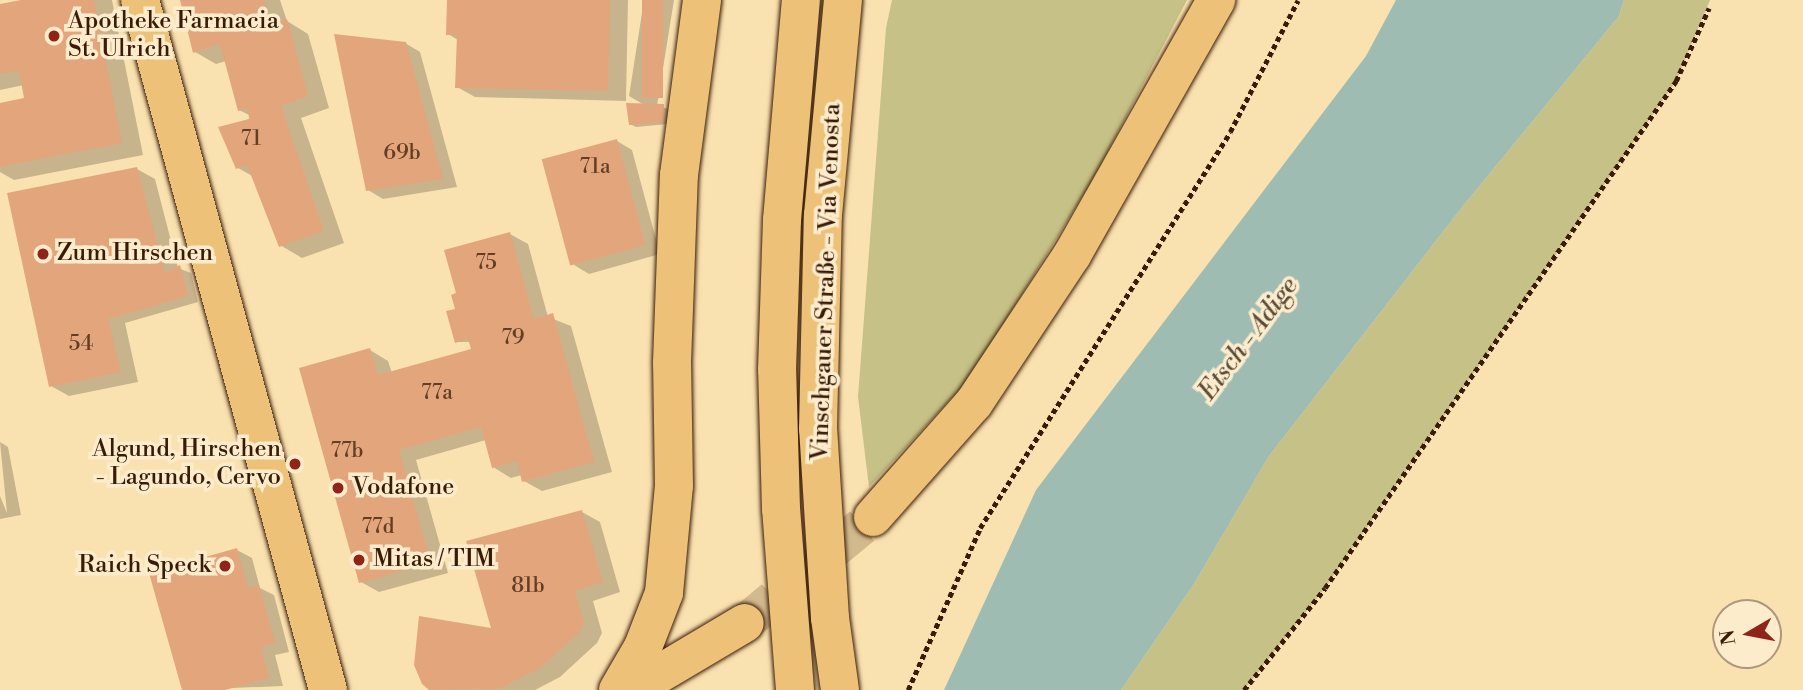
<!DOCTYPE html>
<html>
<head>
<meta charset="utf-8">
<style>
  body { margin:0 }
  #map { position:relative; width:1803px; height:690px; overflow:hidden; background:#fae2b0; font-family:"Libre Bodoni",serif }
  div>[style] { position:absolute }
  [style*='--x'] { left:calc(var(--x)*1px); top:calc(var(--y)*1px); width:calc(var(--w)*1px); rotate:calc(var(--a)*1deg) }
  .green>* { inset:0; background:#c6c186 }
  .water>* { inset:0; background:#9fbcb2 }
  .shadow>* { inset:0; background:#0003 }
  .building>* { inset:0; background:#e3a67c; transform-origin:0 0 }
  .major-tunnel>* { height:38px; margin-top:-19px; transform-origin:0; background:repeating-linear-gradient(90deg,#d3ba8e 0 38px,transparent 0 57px) }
  .path>* { height:4.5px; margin-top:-2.25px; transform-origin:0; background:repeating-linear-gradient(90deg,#391b07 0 5px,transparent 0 8.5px) }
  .roads { filter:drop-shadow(0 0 2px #391b07) drop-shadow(0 0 2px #391b07) }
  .major>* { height:38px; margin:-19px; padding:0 19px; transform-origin:19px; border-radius:19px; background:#edc178 }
  .dots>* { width:19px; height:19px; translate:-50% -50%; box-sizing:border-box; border:4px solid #fceccc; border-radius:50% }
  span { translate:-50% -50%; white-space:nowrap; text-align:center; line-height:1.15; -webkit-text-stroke:7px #fceccc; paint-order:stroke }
  .number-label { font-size:21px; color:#643e24 }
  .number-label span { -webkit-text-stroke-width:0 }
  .poi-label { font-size:24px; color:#391b07 }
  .left { translate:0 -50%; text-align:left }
  .right { translate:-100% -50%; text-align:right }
  .street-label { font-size:24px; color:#391b07 }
  .water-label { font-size:26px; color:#584b3a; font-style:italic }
  .north { position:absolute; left:1712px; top:599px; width:70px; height:70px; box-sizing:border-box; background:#fceccc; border:2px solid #ae987d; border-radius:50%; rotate:260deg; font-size:19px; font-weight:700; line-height:28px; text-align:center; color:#391b07 }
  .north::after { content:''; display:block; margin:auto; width:24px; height:32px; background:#8f2418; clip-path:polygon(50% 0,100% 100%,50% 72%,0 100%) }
</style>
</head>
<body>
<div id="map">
  <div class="green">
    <div style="clip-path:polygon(892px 0,1187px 0,1095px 176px,971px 377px,869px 487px,858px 397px,886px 28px)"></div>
    <div style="clip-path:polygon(1624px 0,1710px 0,1676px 81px,1325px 588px,1244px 690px,1121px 690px,1194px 584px,1269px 456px,1463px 206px,1619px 16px)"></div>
  </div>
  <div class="water">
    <div style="clip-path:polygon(1396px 0,1624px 0,1619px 16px,1463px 206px,1269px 456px,1194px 584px,1121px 690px,944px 690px,1036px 490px,1366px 56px)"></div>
  </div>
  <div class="shadow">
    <div style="clip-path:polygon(30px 0,112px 0,143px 155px,14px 180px,0 172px,0 105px,26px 100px,24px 85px,0 90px,0 6px)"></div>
    <div style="clip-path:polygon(182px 0,280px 0,287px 21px,308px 34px,329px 108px,301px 118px,344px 243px,302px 258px,280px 245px,254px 177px,238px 168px,251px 116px,239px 110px,226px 61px,216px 64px,195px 52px)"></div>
    <div style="clip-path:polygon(449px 0,628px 0,626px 101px,475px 97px,457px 87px,458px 40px,448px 34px)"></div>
    <div style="clip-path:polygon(644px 0,674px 0,657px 106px,669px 109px,668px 124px,636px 127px,630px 124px,646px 106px,629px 96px)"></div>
    <div style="clip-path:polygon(405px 43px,420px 52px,457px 187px,383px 199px,368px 190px)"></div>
    <div style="clip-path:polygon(617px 141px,632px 150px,660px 254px,589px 274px,574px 265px)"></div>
    <div style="clip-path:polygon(137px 169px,155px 179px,178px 268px,191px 273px,198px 302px,125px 323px,138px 382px,69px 396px,51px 386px)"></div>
    <div style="clip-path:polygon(510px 234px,528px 244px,548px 317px,571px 326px,612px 472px,542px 491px,524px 481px,522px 475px,511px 478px,493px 467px,486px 440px,416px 460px,448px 573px,379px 592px,361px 582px,370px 350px,388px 361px,392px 373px,473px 350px,471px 342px,456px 342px,457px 310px)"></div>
    <div style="clip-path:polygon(0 442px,8px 447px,21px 515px,0 519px,0 496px,7px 513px)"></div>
    <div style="clip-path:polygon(582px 512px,600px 522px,620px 592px,593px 601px,602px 633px,597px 643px,560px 677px,535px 690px,432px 690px,424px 683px,494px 630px)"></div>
    <div style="clip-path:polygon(237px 550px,252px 558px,260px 588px,274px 595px,289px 652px,275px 655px,283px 686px,184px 690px)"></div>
  </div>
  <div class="building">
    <div style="clip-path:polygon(21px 0,94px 0,122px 143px,0 167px,0 103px,24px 98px,19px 71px,0 74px,0 4px)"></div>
    <div style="clip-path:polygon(180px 0,264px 0,271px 23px,287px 19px,308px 96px,281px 106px,324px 231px,279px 247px,247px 165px,236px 169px,218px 127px,249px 119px,248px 108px,238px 111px,220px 44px,193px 53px)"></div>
    <div style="clip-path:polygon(447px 0,610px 0,608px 91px,455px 88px,457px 35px,446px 35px)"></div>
    <div style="left:642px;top:0;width:21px;height:98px"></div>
    <div style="clip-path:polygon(334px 34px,406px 42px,443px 179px,366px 191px)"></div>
    <div style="clip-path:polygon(626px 103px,664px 104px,663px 122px,629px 125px)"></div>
    <div style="left:617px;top:139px;width:110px;height:78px;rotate:75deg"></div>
    <div style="clip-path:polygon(137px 167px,165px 273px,180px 265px,188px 296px,108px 319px,121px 372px,49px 387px,7px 193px)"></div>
    <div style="clip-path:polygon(510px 232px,534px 319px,553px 313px,594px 462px,522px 482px,517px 461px,492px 468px,481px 427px,399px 450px,431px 563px,359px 583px,299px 368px,370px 348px,378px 375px,471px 349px,468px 339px,455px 343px,446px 311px,455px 309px,451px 295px,456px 293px,444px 250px)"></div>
    <div style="clip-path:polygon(582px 510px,603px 582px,575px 591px,584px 622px,579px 633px,541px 667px,500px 689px,429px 690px,422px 684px,414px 665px,419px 616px,491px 628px,466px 541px)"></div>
    <div style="clip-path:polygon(237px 548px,248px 588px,259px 585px,275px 643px,261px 647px,269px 678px,225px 690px,182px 690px,149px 573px)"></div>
  </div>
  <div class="major-tunnel">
    <div style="--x:745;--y:623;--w:166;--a:-39.6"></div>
  </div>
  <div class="path">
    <div style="--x:908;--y:690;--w:177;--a:-66"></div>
    <div style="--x:980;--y:528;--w:468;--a:-57.7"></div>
    <div style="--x:1230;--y:132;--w:148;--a:-62.7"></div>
    <div style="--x:1244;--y:690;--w:130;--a:-51.5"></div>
    <div style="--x:1325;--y:588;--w:617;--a:-55.3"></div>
    <div style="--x:1676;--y:81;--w:80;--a:-65.7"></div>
  </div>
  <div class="roads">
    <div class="major">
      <div style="--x:140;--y:0;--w:715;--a:74.76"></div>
      <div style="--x:873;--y:517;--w:152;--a:-48.5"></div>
      <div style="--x:974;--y:403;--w:178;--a:-56.5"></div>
      <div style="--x:1072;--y:255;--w:293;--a:-60.5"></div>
      <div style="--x:618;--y:690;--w:50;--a:-59.8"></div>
      <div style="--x:643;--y:647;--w:58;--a:-68.7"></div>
      <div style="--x:664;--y:593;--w:107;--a:-84.7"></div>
      <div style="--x:674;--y:486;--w:123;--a:-90.9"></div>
      <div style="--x:672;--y:363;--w:188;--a:-87.9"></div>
      <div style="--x:679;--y:175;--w:177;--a:-82.5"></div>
      <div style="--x:632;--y:690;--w:131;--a:-30.7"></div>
      <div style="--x:795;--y:690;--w:182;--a:-94.4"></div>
      <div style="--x:781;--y:509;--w:139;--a:-91.6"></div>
      <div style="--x:777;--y:370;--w:150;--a:-88.1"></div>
      <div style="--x:782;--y:220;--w:221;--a:-85.1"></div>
      <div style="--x:840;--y:690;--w:73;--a:-97.9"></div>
      <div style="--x:830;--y:618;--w:189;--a:-93.6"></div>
      <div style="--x:818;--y:429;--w:214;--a:-88.7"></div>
      <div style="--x:823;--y:215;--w:216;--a:-84.7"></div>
    </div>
  </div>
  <div class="dots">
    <div style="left:54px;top:36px;background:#8f2418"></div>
    <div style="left:43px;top:254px;background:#8f2418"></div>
    <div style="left:295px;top:464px;background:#8f2418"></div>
    <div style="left:338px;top:488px;background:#8f2418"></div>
    <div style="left:359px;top:560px;background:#8f2418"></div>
    <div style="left:225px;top:566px;background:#8f2418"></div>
  </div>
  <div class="number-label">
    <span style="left:251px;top:139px">71</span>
    <span style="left:402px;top:153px">69b</span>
    <span style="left:595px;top:167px">71a</span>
    <span style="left:486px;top:263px">75</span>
    <span style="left:513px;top:338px">79</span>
    <span style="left:81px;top:344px">54</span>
    <span style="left:437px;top:393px">77a</span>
    <span style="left:347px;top:451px">77b</span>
    <span style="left:378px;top:527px">77d</span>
    <span style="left:528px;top:586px">81b</span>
  </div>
  <div class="poi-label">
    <span class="left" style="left:68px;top:36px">Apotheke Farmacia<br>St. Ulrich</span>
    <span class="left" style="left:57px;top:254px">Zum Hirschen</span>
    <span class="right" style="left:281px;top:464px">Algund, Hirschen<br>- Lagundo, Cervo</span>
    <span class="left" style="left:352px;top:488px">Vodafone</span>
    <span class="left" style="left:373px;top:560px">Mitas / TIM</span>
    <span class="right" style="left:211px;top:566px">Raich Speck</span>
  </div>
  <div class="street-label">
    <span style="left:827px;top:282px;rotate:-88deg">Vinschgauer Straße - Via Venosta</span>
  </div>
  <div class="water-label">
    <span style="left:1249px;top:339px;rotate:-53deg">Etsch - Adige</span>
  </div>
  <div class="north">N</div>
</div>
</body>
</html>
